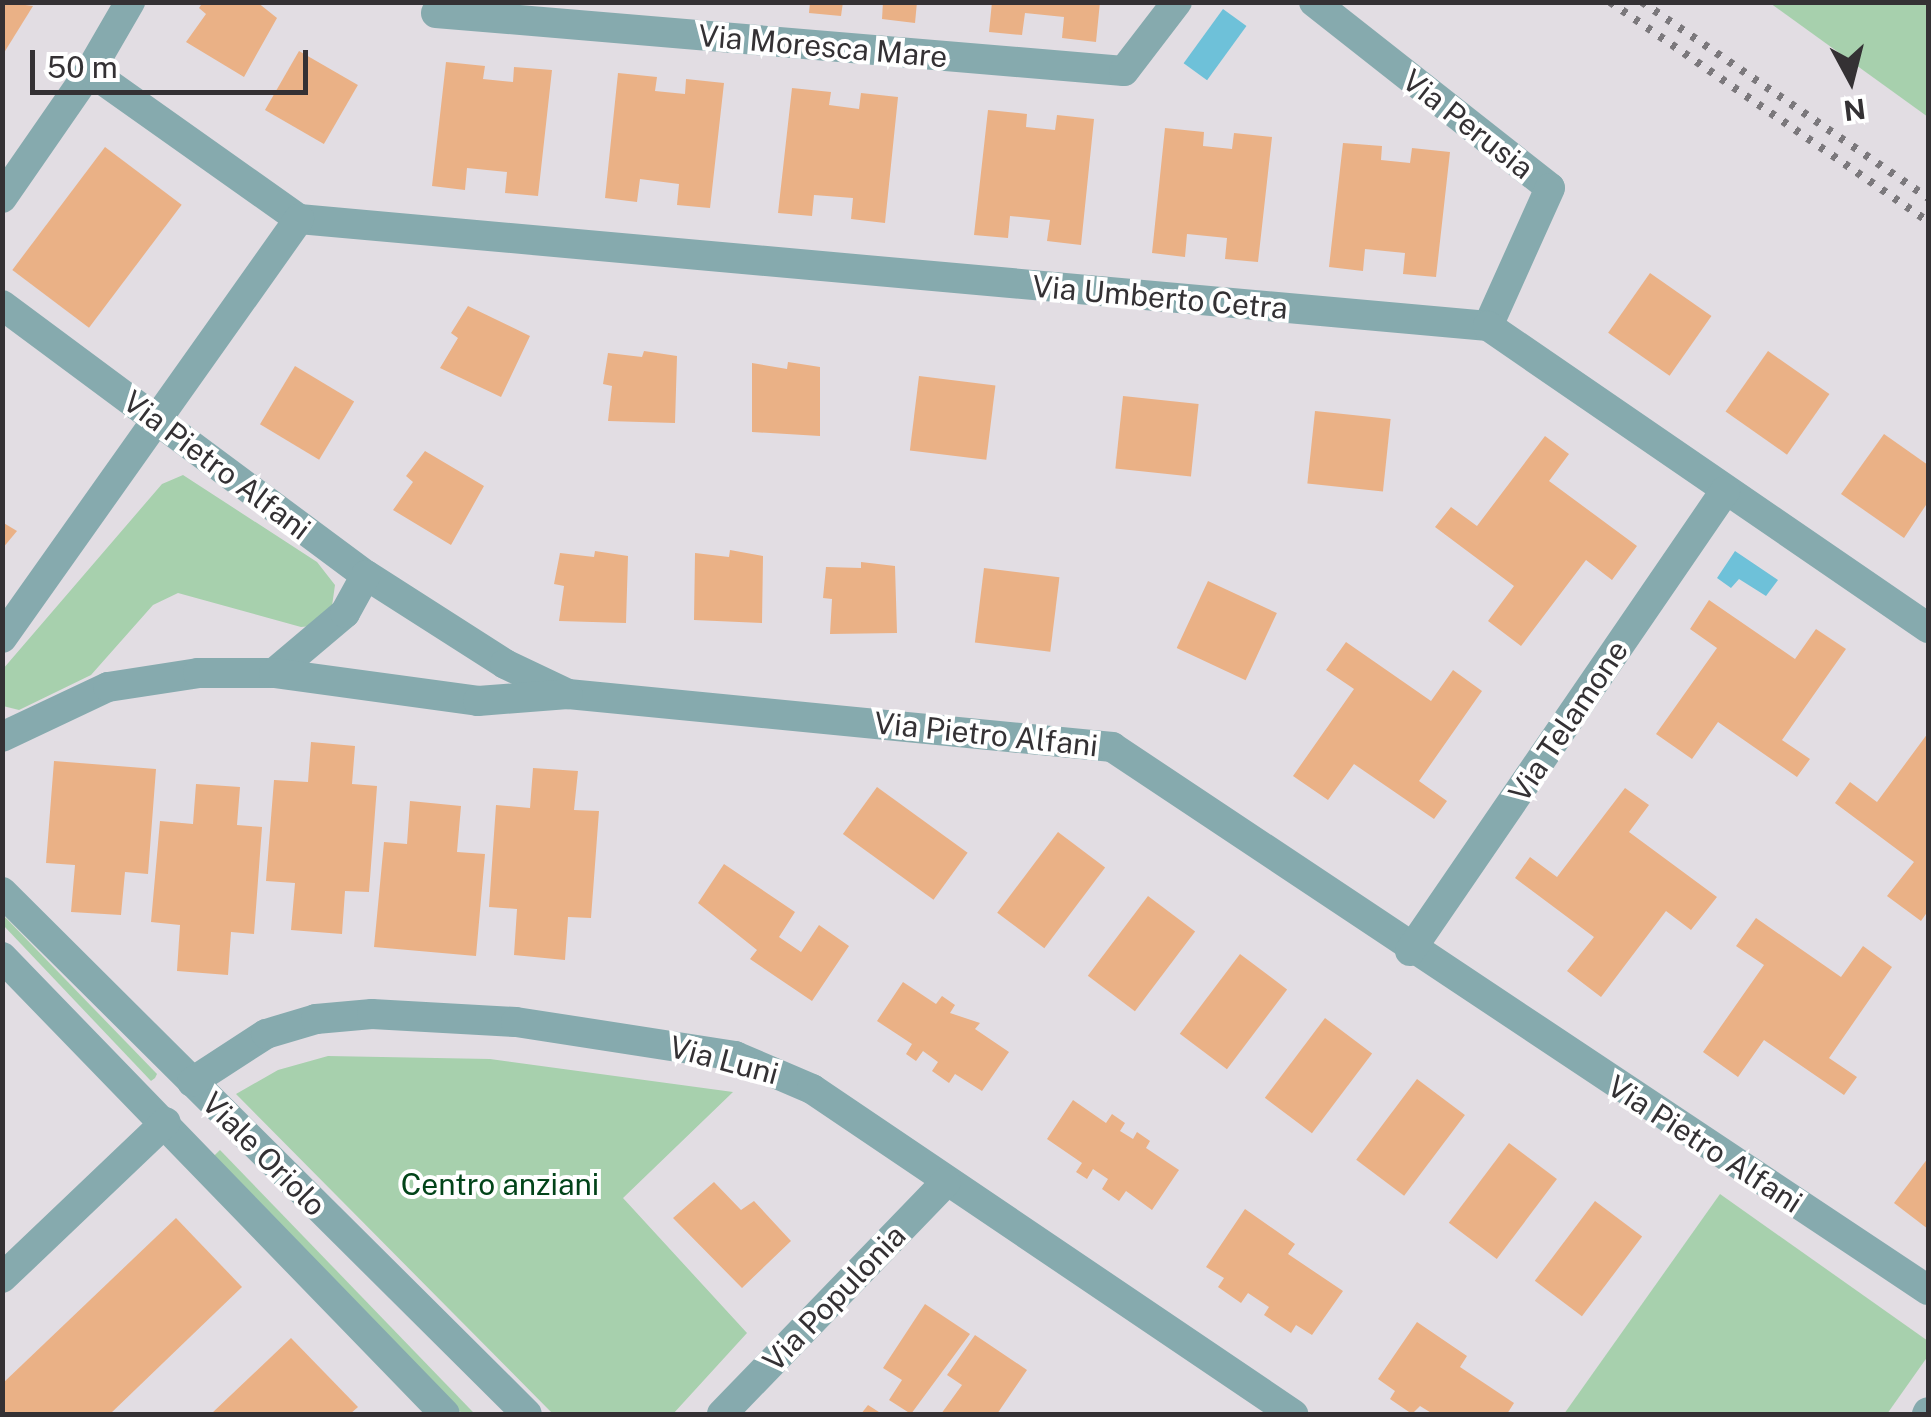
<!DOCTYPE html>
<html>
<head>
<meta charset="utf-8">
<style>
  body { margin:0 }
  #map { position:relative; width:1931px; height:1417px; overflow:hidden; background:#e2dde3; font-family:"Public Sans",sans-serif }
  div>[style] { position:absolute }
  [style*='--x'] { left:calc(var(--x)*1px); top:calc(var(--y)*1px); width:calc(var(--w)*1px); rotate:calc(var(--a)*1deg) }
  .green>* { inset:0; background:#a7d0ad; transform-origin:0 0 }
  .water>* { inset:0; background:#6ec1d9; transform-origin:0 0 }
  .building>* { inset:0; background:#eab186; transform-origin:0 0 }
  .minor>* { height:30px; margin:-15px; padding:0 15px; transform-origin:15px; border-radius:15px; background:#86aaae }
  .rail>* { height:8px; margin-top:-4px; transform-origin:0; background:repeating-linear-gradient(90deg,#7b787c 0 5px,transparent 0 15px) }
  span { translate:-50% -50%; white-space:nowrap; text-align:center; line-height:1.15; -webkit-text-stroke:8px #fff; paint-order:stroke }
  .street-label { font-size:30px; color:#343134 }
  .park-label { font-size:30px; color:#024419 }
  .frame { position:absolute; inset:0; border:5px solid #343134; pointer-events:none }
  .north { position:absolute; left:1801px; top:30px; width:100px; height:100px; -webkit-text-stroke:8px #fff; paint-order:stroke; rotate:173deg; font-size:28px; font-weight:700; line-height:40px; text-align:center; color:#343134 }
  .north::after { content:''; display:block; margin:auto; width:35px; height:45px; background:#343134; clip-path:polygon(50% 0,100% 100%,50% 72%,0 100%) }
  .scale { position:absolute; left:30px; top:50px; width:278px; height:45px; box-sizing:border-box; border:5px solid #343134; border-top:0; padding-left:12px; font-size:30px; line-height:35px; white-space:nowrap; color:#343134; -webkit-text-stroke:8px #fff; paint-order:stroke }
</style>
</head>
<body>
<div id="map">
  <div class="green">
    <div style="clip-path:polygon(1770px 3px,1928px 3px,1928px 117px)"></div>
    <div style="clip-path:polygon(183px 475px,317px 562px,335px 585px,332px 606px,312px 626px,301px 627px,178px 593px,153px 605px,91px 675px,19px 710px,3px 706px,3px 669px,162px 484px)"></div>
    <div style="clip-path:polygon(2px 914px,157px 1074px,155px 1078px,151px 1081px,3px 925px)"></div>
    <div style="clip-path:polygon(328px 1056px,490px 1059px,733px 1092px,623px 1198px,747px 1333px,673px 1414px,553px 1414px,236px 1094px,278px 1070px)"></div>
    <div style="left:220px;top:1150px;width:370px;height:9px;rotate:46deg"></div>
    <div style="clip-path:polygon(1720px 1194px,1928px 1341px,1928px 1356px,1887px 1414px,1564px 1414px)"></div>
  </div>
  <div class="water">
    <div style="left:1223px;top:9px;width:29px;height:67px;rotate:36deg"></div>
    <div style="clip-path:polygon(1735px 551px,1778px 580px,1766px 596px,1739px 579px,1731px 588px,1717px 578px)"></div>
  </div>
  <div class="building">
    <div style="clip-path:polygon(2px 2px,33px 6px,2px 56px)"></div>
    <div style="clip-path:polygon(203px 2px,257px 2px,277px 18px,244px 77px,186px 42px,206px 14px,199px 8px)"></div>
    <div style="clip-path:polygon(810px 2px,843px 2px,841px 16px,809px 13px)"></div>
    <div style="clip-path:polygon(883px 2px,917px 2px,915px 23px,882px 19px)"></div>
    <div style="clip-path:polygon(992px 2px,1100px 2px,1096px 42px,1062px 38px,1064px 17px,1025px 13px,1022px 35px,989px 32px)"></div>
    <div style="left:299px;top:51px;width:68px;height:68px;rotate:30deg"></div>
    <div style="clip-path:polygon(446px 62px,485px 66px,483px 79px,513px 82px,514px 67px,552px 70px,538px 196px,505px 193px,507px 172px,467px 168px,465px 190px,432px 186px)"></div>
    <div style="clip-path:polygon(618px 73px,657px 77px,655px 91px,685px 94px,686px 79px,724px 83px,710px 208px,677px 205px,679px 184px,640px 179px,637px 202px,605px 198px)"></div>
    <div style="clip-path:polygon(792px 88px,831px 92px,829px 105px,859px 109px,861px 93px,898px 97px,885px 223px,851px 219px,853px 198px,814px 195px,812px 216px,778px 213px)"></div>
    <div style="clip-path:polygon(988px 110px,1027px 114px,1026px 127px,1055px 130px,1057px 115px,1094px 119px,1081px 245px,1047px 241px,1050px 220px,1010px 216px,1008px 238px,974px 235px)"></div>
    <div style="clip-path:polygon(1165px 128px,1204px 132px,1203px 146px,1232px 149px,1234px 133px,1272px 137px,1258px 262px,1225px 259px,1227px 238px,1187px 234px,1185px 257px,1152px 253px)"></div>
    <div style="clip-path:polygon(1343px 143px,1382px 146px,1381px 160px,1410px 163px,1412px 148px,1450px 152px,1436px 277px,1403px 274px,1405px 253px,1365px 249px,1363px 271px,1329px 267px)"></div>
    <div style="left:105px;top:147px;width:96px;height:154px;rotate:37deg"></div>
    <div style="left:1650px;top:273px;width:75px;height:73px;rotate:35deg"></div>
    <div style="clip-path:polygon(468px 306px,530px 336px,501px 397px,440px 368px,458px 338px,451px 333px)"></div>
    <div style="clip-path:polygon(644px 351px,677px 356px,675px 423px,608px 421px,612px 386px,603px 384px,608px 353px,642px 357px)"></div>
    <div style="left:1768px;top:351px;width:75px;height:74px;rotate:35deg"></div>
    <div style="clip-path:polygon(788px 362px,820px 367px,820px 436px,752px 432px,752px 363px,787px 369px)"></div>
    <div style="left:295px;top:366px;width:69px;height:68px;rotate:31deg"></div>
    <div style="left:919px;top:376px;width:77px;height:75px;rotate:7deg"></div>
    <div style="left:1123px;top:396px;width:76px;height:73px;rotate:6deg"></div>
    <div style="left:1315px;top:411px;width:76px;height:73px;rotate:6deg"></div>
    <div style="clip-path:polygon(1884px 434px,1928px 465px,1928px 502px,1904px 538px,1841px 494px)"></div>
    <div style="clip-path:polygon(1545px 436px,1569px 454px,1549px 481px,1637px 546px,1612px 580px,1586px 560px,1521px 646px,1488px 621px,1514px 586px,1435px 527px,1451px 507px,1477px 526px)"></div>
    <div style="clip-path:polygon(425px 451px,484px 486px,451px 545px,393px 510px,413px 482px,406px 476px)"></div>
    <div style="clip-path:polygon(2px 522px,17px 531px,2px 549px)"></div>
    <div style="clip-path:polygon(730px 550px,763px 556px,762px 623px,694px 620px,695px 553px,729px 557px)"></div>
    <div style="clip-path:polygon(595px 551px,628px 556px,626px 623px,559px 621px,564px 586px,554px 584px,560px 553px,594px 557px)"></div>
    <div style="clip-path:polygon(861px 562px,895px 566px,897px 633px,830px 634px,832px 599px,823px 598px,826px 567px,861px 568px)"></div>
    <div style="left:984px;top:568px;width:76px;height:75px;rotate:7deg"></div>
    <div style="left:1208px;top:581px;width:76px;height:74px;rotate:25deg"></div>
    <div style="clip-path:polygon(1709px 600px,1795px 659px,1816px 629px,1846px 649px,1782px 740px,1810px 759px,1797px 777px,1718px 722px,1692px 759px,1656px 734px,1717px 648px,1690px 629px)"></div>
    <div style="clip-path:polygon(1346px 642px,1431px 701px,1453px 670px,1482px 691px,1419px 781px,1447px 801px,1434px 819px,1354px 764px,1328px 800px,1293px 776px,1354px 689px,1326px 670px)"></div>
    <div style="clip-path:polygon(1928px 733px,1928px 911px,1921px 921px,1887px 896px,1914px 862px,1835px 803px,1850px 782px,1877px 802px)"></div>
    <div style="clip-path:polygon(311px 742px,355px 746px,352px 784px,377px 786px,369px 892px,345px 891px,342px 934px,291px 930px,295px 883px,266px 881px,274px 780px,308px 782px)"></div>
    <div style="clip-path:polygon(54px 761px,156px 769px,148px 874px,125px 872px,121px 915px,71px 912px,75px 865px,46px 863px)"></div>
    <div style="clip-path:polygon(533px 768px,578px 771px,574px 810px,599px 811px,591px 918px,568px 917px,565px 960px,514px 955px,517px 909px,489px 907px,496px 805px,530px 808px)"></div>
    <div style="clip-path:polygon(196px 784px,240px 787px,237px 825px,262px 827px,254px 934px,231px 932px,228px 975px,177px 971px,180px 925px,151px 922px,160px 821px,193px 824px)"></div>
    <div style="left:877px;top:787px;width:112px;height:58px;rotate:36deg"></div>
    <div style="clip-path:polygon(1625px 788px,1649px 805px,1629px 832px,1717px 897px,1691px 930px,1666px 911px,1601px 997px,1567px 971px,1594px 937px,1515px 878px,1530px 857px,1557px 877px)"></div>
    <div style="clip-path:polygon(410px 801px,461px 806px,457px 852px,485px 854px,476px 956px,374px 947px,384px 842px,407px 844px)"></div>
    <div style="left:1058px;top:832px;width:59px;height:101px;rotate:37deg"></div>
    <div style="clip-path:polygon(724px 864px,795px 912px,779px 937px,801px 952px,819px 925px,849px 946px,812px 1001px,750px 959px,757px 950px,698px 903px)"></div>
    <div style="left:1148px;top:896px;width:59px;height:100px;rotate:37deg"></div>
    <div style="clip-path:polygon(1756px 918px,1841px 977px,1863px 946px,1892px 967px,1829px 1058px,1857px 1077px,1844px 1095px,1764px 1040px,1738px 1077px,1703px 1052px,1764px 965px,1736px 946px)"></div>
    <div style="left:1240px;top:954px;width:59px;height:100px;rotate:37deg"></div>
    <div style="clip-path:polygon(903px 982px,936px 1004px,942px 996px,955px 1005px,950px 1013px,980px 1023px,975px 1029px,1009px 1052px,982px 1091px,955px 1074px,949px 1083px,932px 1071px,938px 1062px,923px 1051px,916px 1061px,906px 1054px,912px 1044px,877px 1021px)"></div>
    <div style="left:1325px;top:1018px;width:59px;height:100px;rotate:37deg"></div>
    <div style="left:1417px;top:1079px;width:60px;height:101px;rotate:37deg"></div>
    <div style="clip-path:polygon(1073px 1100px,1106px 1123px,1112px 1114px,1125px 1123px,1120px 1131px,1133px 1139px,1137px 1132px,1150px 1141px,1146px 1148px,1179px 1170px,1152px 1210px,1126px 1191px,1119px 1201px,1102px 1189px,1108px 1179px,1093px 1169px,1087px 1179px,1076px 1172px,1082px 1163px,1047px 1139px)"></div>
    <div style="left:1509px;top:1143px;width:60px;height:100px;rotate:37deg"></div>
    <div style="clip-path:polygon(1928px 1158px,1928px 1229px,1894px 1203px)"></div>
    <div style="clip-path:polygon(714px 1182px,741px 1210px,754px 1201px,791px 1241px,742px 1288px,673px 1218px)"></div>
    <div style="left:1595px;top:1201px;width:59px;height:100px;rotate:37deg"></div>
    <div style="clip-path:polygon(1245px 1209px,1295px 1244px,1288px 1254px,1343px 1291px,1312px 1335px,1296px 1325px,1291px 1333px,1264px 1315px,1269px 1307px,1248px 1293px,1241px 1303px,1218px 1287px,1224px 1278px,1206px 1267px)"></div>
    <div style="clip-path:polygon(176px 1218px,242px 1287px,110px 1414px,2px 1414px,2px 1384px)"></div>
    <div style="clip-path:polygon(925px 1304px,970px 1334px,911px 1414px,889px 1400px,902px 1380px,883px 1368px)"></div>
    <div style="clip-path:polygon(1417px 1322px,1467px 1356px,1460px 1367px,1514px 1403px,1507px 1414px,1433px 1414px,1420px 1406px,1412px 1414px,1390px 1399px,1395px 1391px,1378px 1379px)"></div>
    <div style="clip-path:polygon(975px 1335px,1027px 1370px,997px 1414px,941px 1414px,962px 1385px,947px 1375px)"></div>
    <div style="clip-path:polygon(291px 1338px,358px 1407px,350px 1414px,211px 1414px)"></div>
    <div style="clip-path:polygon(868px 1405px,882px 1414px,861px 1414px)"></div>
  </div>
  <div class="minor">
    <div style="--x:1314;--y:2;--w:300;--a:38.2"></div>
    <div style="--x:1550;--y:188;--w:151;--a:114.2"></div>
    <div style="--x:436;--y:13;--w:690;--a:4.82"></div>
    <div style="--x:1124;--y:71;--w:87;--a:-52.5"></div>
    <div style="--x:90;--y:71;--w:80;--a:-59.9"></div>
    <div style="--x:2;--y:198;--w:155;--a:-55.3"></div>
    <div style="--x:90;--y:71;--w:256;--a:35.3"></div>
    <div style="--x:299;--y:219;--w:1194;--a:5.14"></div>
    <div style="--x:1488;--y:326;--w:534;--a:34.46"></div>
    <div style="--x:2;--y:305;--w:453;--a:36.6"></div>
    <div style="--x:366;--y:575;--w:165;--a:32.6"></div>
    <div style="--x:505;--y:664;--w:70;--a:25.5"></div>
    <div style="--x:568;--y:694;--w:547;--a:5.56"></div>
    <div style="--x:1112;--y:747;--w:980;--a:33.64"></div>
    <div style="--x:2;--y:638;--w:514;--a:-54.67"></div>
    <div style="--x:274;--y:673;--w:93;--a:-40.2"></div>
    <div style="--x:345;--y:613;--w:43;--a:-61.1"></div>
    <div style="--x:2;--y:737;--w:117;--a:-25.3"></div>
    <div style="--x:108;--y:687;--w:91;--a:-8.8"></div>
    <div style="--x:198;--y:673;--w:76;--a:0"></div>
    <div style="--x:274;--y:673;--w:206;--a:7.8"></div>
    <div style="--x:478;--y:701;--w:90;--a:-4.4"></div>
    <div style="--x:2;--y:892;--w:740;--a:44.84"></div>
    <div style="--x:1410;--y:951;--w:558;--a:-55.6"></div>
    <div style="--x:2;--y:957;--w:636;--a:45.89"></div>
    <div style="--x:192;--y:1082;--w:88;--a:-33"></div>
    <div style="--x:266;--y:1034;--w:52;--a:-16.7"></div>
    <div style="--x:316;--y:1019;--w:56;--a:-5.1"></div>
    <div style="--x:372;--y:1014;--w:144;--a:3.2"></div>
    <div style="--x:516;--y:1022;--w:222;--a:8.8"></div>
    <div style="--x:735;--y:1056;--w:84;--a:23.2"></div>
    <div style="--x:812;--y:1089;--w:581;--a:34.05"></div>
    <div style="--x:2;--y:1278;--w:226;--a:-43.6"></div>
    <div style="--x:722;--y:1414;--w:322;--a:-46"></div>
    <div style="--x:1927;--y:1414;--w:2;--a:-63"></div>
  </div>
  <div class="rail">
    <div style="--x:1610;--y:2;--w:386;--a:34.6"></div>
    <div style="--x:1642;--y:2;--w:347;--a:34.4"></div>
  </div>
  <div class="street-label">
    <span style="left:823px;top:46px;rotate:5deg">Via Moresca Mare</span>
    <span style="left:1468px;top:124px;rotate:38deg">Via Perusia</span>
    <span style="left:1160px;top:297px;rotate:5deg">Via Umberto Cetra</span>
    <span style="left:217px;top:465px;rotate:37deg">Via Pietro Alfani</span>
    <span style="left:1568px;top:721px;rotate:-56deg">Via Telamone</span>
    <span style="left:986px;top:734px;rotate:6deg">Via Pietro Alfani</span>
    <span style="left:724px;top:1060px;rotate:15deg">Via Luni</span>
    <span style="left:1705px;top:1144px;rotate:33deg">Via Pietro Alfani</span>
    <span style="left:264px;top:1154px;rotate:45deg">Viale Oriolo</span>
    <span style="left:834px;top:1298px;rotate:-46deg">Via Populonia</span>
  </div>
  <div class="park-label">
    <span style="left:500px;top:1184px">Centro anziani</span>
  </div>
  <div class="frame"></div>
  <div class="north">N</div>
  <div class="scale">50 m</div>
</div>
</body>
</html>
